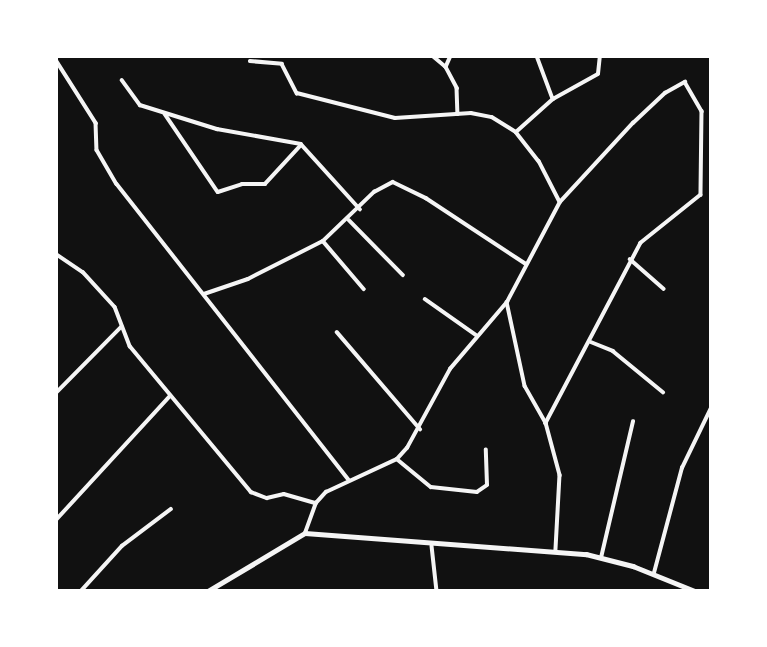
<!DOCTYPE html>
<html>
<head>
<meta charset="utf-8">
<style>
  body { margin:0 }
  #map { position:relative; width:767px; height:647px; overflow:hidden; background:#111; font-family:"Space Grotesk",sans-serif }
  div>[style] { position:absolute }
  [style*='--x'] { left:calc(var(--x)*1px); top:calc(var(--y)*1px); width:calc(var(--w)*1px); rotate:calc(var(--a)*1deg) }
  .minor>* { height:3.5px; margin:-1.75px; padding:0 1.75px; transform-origin:1.75px; border-radius:1.75px; background:#f5f5f5 }
  .tertiary>* { height:4.5px; margin:-2.25px; padding:0 2.25px; transform-origin:2.25px; border-radius:2.25px; background:#f5f5f5 }
  span { translate:-50% -50%; white-space:nowrap; text-align:center; line-height:1.15; -webkit-text-stroke:7px #fff; paint-order:stroke }
  .frame { position:absolute; inset:0; border:58px solid #fff; pointer-events:none }
</style>
</head>
<body>
<div id="map">
  <div class="minor">
    <div style="--x:433;--y:56;--w:17;--a:40"></div>
    <div style="--x:451;--y:56;--w:12;--a:114"></div>
    <div style="--x:446;--y:67;--w:24;--a:62"></div>
    <div style="--x:457;--y:88;--w:26;--a:88"></div>
    <div style="--x:537;--y:56;--w:46;--a:69.6"></div>
    <div style="--x:56;--y:60;--w:75;--a:57.6"></div>
    <div style="--x:96;--y:123;--w:27;--a:88"></div>
    <div style="--x:97;--y:150;--w:39;--a:60"></div>
    <div style="--x:117;--y:184;--w:375;--a:51.9"></div>
    <div style="--x:250;--y:61;--w:32;--a:5"></div>
    <div style="--x:282;--y:64;--w:33;--a:63"></div>
    <div style="--x:297;--y:93;--w:101;--a:14.3"></div>
    <div style="--x:395;--y:118;--w:76;--a:-3.8"></div>
    <div style="--x:471;--y:113;--w:21;--a:11"></div>
    <div style="--x:492;--y:117;--w:28;--a:32"></div>
    <div style="--x:516;--y:132;--w:37;--a:52"></div>
    <div style="--x:539;--y:161;--w:46;--a:62.9"></div>
    <div style="--x:122;--y:80;--w:31;--a:54"></div>
    <div style="--x:140;--y:105;--w:81;--a:17.3"></div>
    <div style="--x:217;--y:129;--w:85;--a:10.1"></div>
    <div style="--x:301;--y:144;--w:88;--a:47.8"></div>
    <div style="--x:165;--y:114;--w:94;--a:55.8"></div>
    <div style="--x:218;--y:192;--w:25;--a:-18"></div>
    <div style="--x:242;--y:184;--w:23;--a:0"></div>
    <div style="--x:265;--y:184;--w:53;--a:-47.3"></div>
    <div style="--x:516;--y:132;--w:50;--a:-41.7"></div>
    <div style="--x:553;--y:99;--w:51;--a:-29.1"></div>
    <div style="--x:598;--y:74;--w:18;--a:-84"></div>
    <div style="--x:349;--y:220;--w:77;--a:45.5"></div>
    <div style="--x:323;--y:241;--w:63;--a:49.5"></div>
    <div style="--x:56;--y:254;--w:32;--a:34"></div>
    <div style="--x:83;--y:272;--w:47;--a:47.6"></div>
    <div style="--x:115;--y:307;--w:42;--a:69"></div>
    <div style="--x:130;--y:346;--w:190;--a:50.3"></div>
    <div style="--x:251;--y:492;--w:17;--a:21"></div>
    <div style="--x:267;--y:498;--w:17;--a:-13"></div>
    <div style="--x:284;--y:494;--w:33;--a:16"></div>
    <div style="--x:630;--y:259;--w:45;--a:41.4"></div>
    <div style="--x:204;--y:294;--w:46;--a:-18.8"></div>
    <div style="--x:248;--y:279;--w:84;--a:-26.9"></div>
    <div style="--x:323;--y:241;--w:71;--a:-43.9"></div>
    <div style="--x:374;--y:192;--w:21;--a:-28"></div>
    <div style="--x:393;--y:182;--w:37;--a:26"></div>
    <div style="--x:426;--y:198;--w:120;--a:33.4"></div>
    <div style="--x:425;--y:299;--w:62;--a:35.2"></div>
    <div style="--x:507;--y:302;--w:86;--a:77.9"></div>
    <div style="--x:525;--y:386;--w:43;--a:60.4"></div>
    <div style="--x:546;--y:423;--w:54;--a:74.9"></div>
    <div style="--x:560;--y:475;--w:75;--a:93.1"></div>
    <div style="--x:337;--y:332;--w:128;--a:49.4"></div>
    <div style="--x:591;--y:342;--w:24;--a:22"></div>
    <div style="--x:613;--y:351;--w:65;--a:39.4"></div>
    <div style="--x:56;--y:393;--w:93;--a:-45.4"></div>
    <div style="--x:397;--y:459;--w:44;--a:39.5"></div>
    <div style="--x:431;--y:487;--w:46;--a:6.2"></div>
    <div style="--x:477;--y:492;--w:12;--a:-35"></div>
    <div style="--x:487;--y:485;--w:35;--a:-92"></div>
    <div style="--x:56;--y:520;--w:167;--a:-47.4"></div>
    <div style="--x:305;--y:533;--w:32;--a:-70"></div>
    <div style="--x:316;--y:503;--w:15;--a:-48"></div>
    <div style="--x:326;--y:492;--w:78;--a:-24.9"></div>
    <div style="--x:397;--y:459;--w:15;--a:-48"></div>
    <div style="--x:407;--y:448;--w:90;--a:-61.4"></div>
    <div style="--x:450;--y:369;--w:88;--a:-49.6"></div>
    <div style="--x:507;--y:302;--w:113;--a:-62.1"></div>
    <div style="--x:560;--y:202;--w:108;--a:-47.3"></div>
    <div style="--x:633;--y:123;--w:44;--a:-43.2"></div>
    <div style="--x:665;--y:93;--w:23;--a:-29"></div>
    <div style="--x:685;--y:82;--w:34;--a:60"></div>
    <div style="--x:702;--y:111;--w:84;--a:90.7"></div>
    <div style="--x:701;--y:195;--w:77;--a:141.3"></div>
    <div style="--x:641;--y:243;--w:204;--a:117.8"></div>
    <div style="--x:432;--y:546;--w:45;--a:83.7"></div>
    <div style="--x:601;--y:558;--w:140;--a:-76.8"></div>
    <div style="--x:654;--y:573;--w:109;--a:-75.1"></div>
    <div style="--x:682;--y:468;--w:67;--a:-64.2"></div>
    <div style="--x:81;--y:591;--w:61;--a:-47.7"></div>
    <div style="--x:122;--y:546;--w:61;--a:-37.1"></div>
  </div>
  <div class="tertiary">
    <div style="--x:208;--y:591;--w:113;--a:-30.9"></div>
    <div style="--x:305;--y:533;--w:282;--a:4.3"></div>
    <div style="--x:586;--y:554;--w:49;--a:14.3"></div>
    <div style="--x:633;--y:566;--w:67;--a:22"></div>
  </div>
  <div class="frame"></div>
</div>
</body>
</html>
